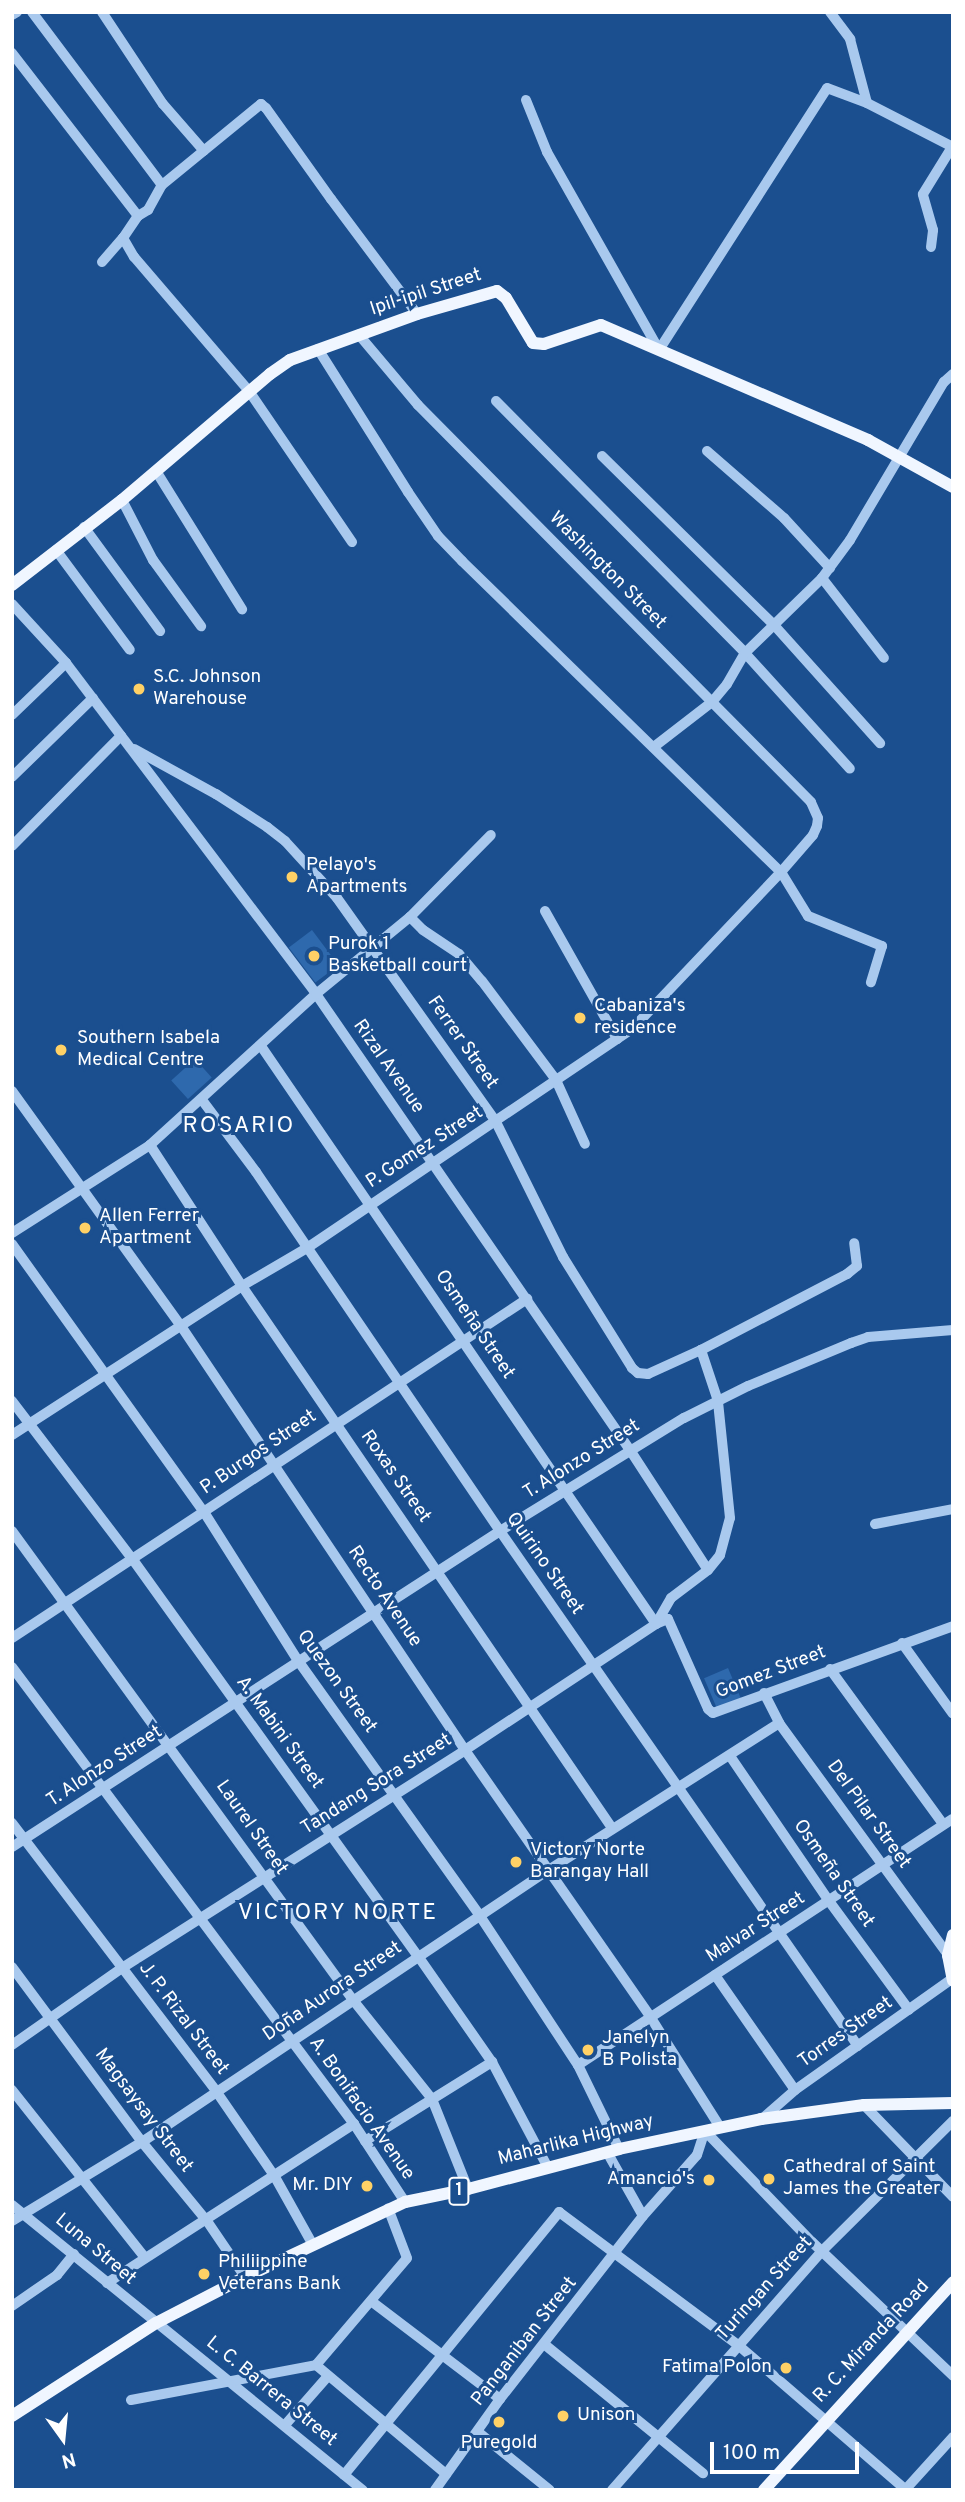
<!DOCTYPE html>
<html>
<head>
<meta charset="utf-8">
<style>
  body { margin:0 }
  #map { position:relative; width:965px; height:2502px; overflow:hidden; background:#1b4f8f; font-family:Overpass,sans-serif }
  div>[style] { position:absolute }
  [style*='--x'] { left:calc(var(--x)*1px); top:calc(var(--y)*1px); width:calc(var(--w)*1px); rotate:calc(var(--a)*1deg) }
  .green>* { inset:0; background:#2e69ad; transform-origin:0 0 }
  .minor>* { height:10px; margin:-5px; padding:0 5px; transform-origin:5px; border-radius:5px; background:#a9c9ee }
  .major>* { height:12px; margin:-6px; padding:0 6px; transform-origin:6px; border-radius:6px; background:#f0f6ff }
  .dots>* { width:19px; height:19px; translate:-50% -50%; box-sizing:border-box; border:4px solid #1b4f8f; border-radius:50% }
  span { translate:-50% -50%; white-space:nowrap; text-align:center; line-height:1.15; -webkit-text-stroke:6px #1b4f8f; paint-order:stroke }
  .shield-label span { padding:2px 5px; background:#1b4f8f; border:2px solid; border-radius:5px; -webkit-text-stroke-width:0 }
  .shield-label { font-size:18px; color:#fff; font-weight:700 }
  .street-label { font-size:19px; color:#fff }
  .poi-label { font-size:19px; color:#fff }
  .left { translate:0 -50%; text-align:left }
  .right { translate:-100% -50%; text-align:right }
  .quarter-label { font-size:23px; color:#fff; letter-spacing:2px }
  .frame { position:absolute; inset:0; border:14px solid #fff; pointer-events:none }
  .north { position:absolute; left:28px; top:2404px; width:70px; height:70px; -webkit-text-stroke:5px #1b4f8f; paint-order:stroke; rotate:165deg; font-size:19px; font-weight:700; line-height:28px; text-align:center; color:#fff }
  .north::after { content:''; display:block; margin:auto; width:24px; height:32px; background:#fff; clip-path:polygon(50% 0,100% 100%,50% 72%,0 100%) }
  .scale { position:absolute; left:710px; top:2442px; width:149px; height:32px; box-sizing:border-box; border:4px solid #fff; border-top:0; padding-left:9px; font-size:21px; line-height:24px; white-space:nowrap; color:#fff; -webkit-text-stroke:5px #1b4f8f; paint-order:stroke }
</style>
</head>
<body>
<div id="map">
  <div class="green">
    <div style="left:312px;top:930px;width:44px;height:29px;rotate:53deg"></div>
    <div style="left:195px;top:1059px;width:25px;height:32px;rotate:48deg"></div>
    <div style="left:728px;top:1668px;width:33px;height:26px;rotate:67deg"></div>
  </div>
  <div class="minor">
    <div style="--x:32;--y:12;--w:216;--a:53.1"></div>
    <div style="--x:102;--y:12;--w:110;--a:56.5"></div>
    <div style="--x:163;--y:104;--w:62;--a:48.9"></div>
    <div style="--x:830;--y:12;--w:34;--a:53"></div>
    <div style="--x:850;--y:39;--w:66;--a:75.1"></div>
    <div style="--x:12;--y:15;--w:6;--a:-31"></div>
    <div style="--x:12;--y:53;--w:206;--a:52.3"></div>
    <div style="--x:526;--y:100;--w:56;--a:68"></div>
    <div style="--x:547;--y:152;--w:227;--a:60.5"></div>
    <div style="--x:659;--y:350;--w:311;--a:-57.3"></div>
    <div style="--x:827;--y:88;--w:43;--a:20.6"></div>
    <div style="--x:867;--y:103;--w:97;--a:27.1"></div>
    <div style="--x:931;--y:247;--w:17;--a:-83"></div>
    <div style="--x:933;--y:230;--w:37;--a:-106"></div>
    <div style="--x:923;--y:194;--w:55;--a:-58.3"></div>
    <div style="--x:102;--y:262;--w:32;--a:-49"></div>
    <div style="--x:318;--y:349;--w:169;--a:57.8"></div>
    <div style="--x:408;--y:492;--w:53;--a:55.7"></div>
    <div style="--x:438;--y:536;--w:35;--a:46"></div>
    <div style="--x:462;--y:561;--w:446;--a:44.3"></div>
    <div style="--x:781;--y:872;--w:52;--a:58.5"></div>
    <div style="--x:808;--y:916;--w:80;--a:22.1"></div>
    <div style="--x:882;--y:946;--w:38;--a:107"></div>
    <div style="--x:496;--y:401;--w:354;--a:45.3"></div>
    <div style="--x:745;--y:653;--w:156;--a:47.8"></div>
    <div style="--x:707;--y:451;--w:102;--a:41"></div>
    <div style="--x:784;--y:518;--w:68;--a:47.4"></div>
    <div style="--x:602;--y:456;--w:241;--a:44.5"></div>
    <div style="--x:774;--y:625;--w:159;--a:48.1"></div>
    <div style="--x:156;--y:471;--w:163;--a:58.1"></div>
    <div style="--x:122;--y:500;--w:68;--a:62.7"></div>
    <div style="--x:153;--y:560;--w:82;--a:54"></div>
    <div style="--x:84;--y:527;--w:129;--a:53.8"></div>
    <div style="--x:352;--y:542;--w:183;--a:-124.3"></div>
    <div style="--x:249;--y:391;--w:177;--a:-130.6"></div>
    <div style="--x:134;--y:257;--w:22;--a:-120"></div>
    <div style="--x:123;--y:238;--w:27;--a:-56"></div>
    <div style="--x:138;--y:216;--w:12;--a:-31"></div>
    <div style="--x:148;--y:210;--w:29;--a:-61"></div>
    <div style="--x:162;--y:185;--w:128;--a:-39.3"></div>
    <div style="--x:261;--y:104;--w:6;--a:39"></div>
    <div style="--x:266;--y:108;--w:112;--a:54.5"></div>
    <div style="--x:331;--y:199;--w:144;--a:53.2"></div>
    <div style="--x:56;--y:550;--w:124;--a:53.5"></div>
    <div style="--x:822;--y:578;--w:101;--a:52.2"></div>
    <div style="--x:12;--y:604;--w:80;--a:47.5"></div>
    <div style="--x:66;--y:663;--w:415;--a:52.9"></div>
    <div style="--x:316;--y:994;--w:554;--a:55.45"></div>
    <div style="--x:630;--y:1450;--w:143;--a:57"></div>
    <div style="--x:12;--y:715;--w:75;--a:-43.9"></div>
    <div style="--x:655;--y:746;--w:72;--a:-37.7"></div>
    <div style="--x:712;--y:702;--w:23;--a:-50"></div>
    <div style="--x:727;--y:684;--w:36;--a:-60"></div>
    <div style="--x:745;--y:653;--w:107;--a:-44.2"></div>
    <div style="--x:822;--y:578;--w:47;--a:-53.6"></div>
    <div style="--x:850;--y:540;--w:184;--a:-59.3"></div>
    <div style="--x:944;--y:382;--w:12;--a:-42"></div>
    <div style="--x:134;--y:749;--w:94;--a:28.8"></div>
    <div style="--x:216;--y:794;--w:61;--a:32.9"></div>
    <div style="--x:267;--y:827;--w:23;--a:38"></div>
    <div style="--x:285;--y:841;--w:77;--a:47.6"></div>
    <div style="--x:337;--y:898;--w:275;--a:54.6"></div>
    <div style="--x:496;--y:1122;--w:151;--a:63.6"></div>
    <div style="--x:563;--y:1257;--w:131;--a:58.1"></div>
    <div style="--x:632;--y:1368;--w:8;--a:40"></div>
    <div style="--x:638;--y:1373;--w:10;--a:6"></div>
    <div style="--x:648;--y:1374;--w:58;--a:-24.4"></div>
    <div style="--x:701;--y:1350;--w:165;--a:-27.5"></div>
    <div style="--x:847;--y:1274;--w:13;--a:-39"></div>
    <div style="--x:857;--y:1266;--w:23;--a:-97"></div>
    <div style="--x:12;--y:777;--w:113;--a:-44.3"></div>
    <div style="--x:12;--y:846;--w:155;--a:-45.3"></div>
    <div style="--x:545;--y:911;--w:147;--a:60.6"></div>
    <div style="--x:410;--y:917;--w:18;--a:45"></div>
    <div style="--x:423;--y:930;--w:43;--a:33.7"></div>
    <div style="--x:459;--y:954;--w:35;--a:50"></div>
    <div style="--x:482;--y:981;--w:124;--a:53.2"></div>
    <div style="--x:556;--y:1080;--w:70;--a:65.6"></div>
    <div style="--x:261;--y:1046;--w:700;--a:55.65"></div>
    <div style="--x:12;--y:1091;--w:289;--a:54.3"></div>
    <div style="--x:181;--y:1326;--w:510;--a:56.19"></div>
    <div style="--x:465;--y:1750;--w:326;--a:55.2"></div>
    <div style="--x:651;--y:2018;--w:129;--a:57.7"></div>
    <div style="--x:202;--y:1100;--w:90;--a:53.1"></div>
    <div style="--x:256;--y:1172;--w:434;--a:55.8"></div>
    <div style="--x:500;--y:1531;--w:627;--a:55.2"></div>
    <div style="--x:150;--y:1145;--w:168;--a:56.9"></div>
    <div style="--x:242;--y:1286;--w:656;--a:55.68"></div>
    <div style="--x:12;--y:1233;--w:164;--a:-32.5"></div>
    <div style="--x:150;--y:1145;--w:224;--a:-42.3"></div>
    <div style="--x:316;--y:994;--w:122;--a:-39.3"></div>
    <div style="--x:410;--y:917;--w:115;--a:-45.4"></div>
    <div style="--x:12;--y:1244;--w:330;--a:54.4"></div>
    <div style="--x:204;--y:1512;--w:178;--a:57.7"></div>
    <div style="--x:299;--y:1662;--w:312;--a:54.5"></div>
    <div style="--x:480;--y:1916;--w:178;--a:56.7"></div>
    <div style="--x:578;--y:2065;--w:93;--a:64"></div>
    <div style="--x:12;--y:1401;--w:196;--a:52.7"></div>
    <div style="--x:131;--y:1557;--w:491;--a:54.3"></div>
    <div style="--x:418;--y:1956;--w:129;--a:55.1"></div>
    <div style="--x:492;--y:2062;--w:118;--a:62.1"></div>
    <div style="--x:12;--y:1435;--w:274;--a:-32.9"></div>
    <div style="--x:242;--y:1286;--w:75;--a:-30.3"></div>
    <div style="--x:307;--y:1248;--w:393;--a:-34"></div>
    <div style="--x:633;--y:1028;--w:215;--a:-46.5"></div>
    <div style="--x:781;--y:872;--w:49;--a:-49.1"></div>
    <div style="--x:813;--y:835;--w:10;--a:-66"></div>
    <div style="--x:817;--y:826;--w:8;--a:-83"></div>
    <div style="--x:818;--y:818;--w:17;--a:-114"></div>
    <div style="--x:811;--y:802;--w:559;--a:-134.71"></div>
    <div style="--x:418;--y:405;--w:92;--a:-130.1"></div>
    <div style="--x:875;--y:1524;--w:79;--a:-10.9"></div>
    <div style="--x:12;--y:1531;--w:580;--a:53.98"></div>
    <div style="--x:353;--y:2000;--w:127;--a:51.4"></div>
    <div style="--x:432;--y:2099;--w:97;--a:68.2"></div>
    <div style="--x:656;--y:1624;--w:30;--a:-60"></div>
    <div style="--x:671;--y:1598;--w:46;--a:-37.1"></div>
    <div style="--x:708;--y:1570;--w:19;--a:-51"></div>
    <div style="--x:720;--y:1555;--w:38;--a:-75"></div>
    <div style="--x:730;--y:1518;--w:118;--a:-95.9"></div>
    <div style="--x:718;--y:1401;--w:54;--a:-108.4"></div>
    <div style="--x:12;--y:1638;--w:617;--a:-33.36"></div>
    <div style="--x:902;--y:1643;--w:87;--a:54.3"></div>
    <div style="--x:12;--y:1667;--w:571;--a:53.19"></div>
    <div style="--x:354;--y:2124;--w:93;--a:56.8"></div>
    <div style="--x:830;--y:1669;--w:192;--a:53.9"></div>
    <div style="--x:764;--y:1693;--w:34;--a:63"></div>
    <div style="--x:779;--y:1723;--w:287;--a:53.9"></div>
    <div style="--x:730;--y:1756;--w:176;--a:55.7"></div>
    <div style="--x:829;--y:1901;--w:135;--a:53.7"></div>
    <div style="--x:12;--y:1823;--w:337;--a:52.7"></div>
    <div style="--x:216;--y:2091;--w:104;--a:55.5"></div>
    <div style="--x:275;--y:2177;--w:78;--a:60.8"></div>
    <div style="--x:12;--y:1847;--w:581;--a:-32.92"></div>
    <div style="--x:500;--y:1531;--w:216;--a:-31.6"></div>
    <div style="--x:684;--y:1418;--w:72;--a:-26.6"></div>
    <div style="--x:748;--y:1386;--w:112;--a:-22.7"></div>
    <div style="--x:851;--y:1343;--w:18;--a:-19"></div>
    <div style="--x:868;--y:1337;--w:85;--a:-4.7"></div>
    <div style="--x:12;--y:1967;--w:218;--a:53.4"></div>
    <div style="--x:142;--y:2142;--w:102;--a:50.6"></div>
    <div style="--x:207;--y:2221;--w:68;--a:55.8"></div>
    <div style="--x:715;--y:1975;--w:140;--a:55.2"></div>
    <div style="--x:12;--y:2045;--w:134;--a:-35"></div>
    <div style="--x:122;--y:1968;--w:406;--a:-32.4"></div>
    <div style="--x:465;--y:1750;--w:229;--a:-33.4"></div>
    <div style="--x:656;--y:1624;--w:13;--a:-23"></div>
    <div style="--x:668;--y:1619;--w:98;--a:66"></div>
    <div style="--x:708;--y:1709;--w:6;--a:39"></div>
    <div style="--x:713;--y:1713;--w:255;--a:-19.9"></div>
    <div style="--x:578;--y:2065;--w:448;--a:-33.3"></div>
    <div style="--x:12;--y:2090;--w:214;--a:51.6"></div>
    <div style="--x:864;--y:2105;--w:128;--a:45.9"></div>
    <div style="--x:762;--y:2119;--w:44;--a:-41.3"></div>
    <div style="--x:795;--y:2090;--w:194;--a:-35.3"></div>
    <div style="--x:705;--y:2131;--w:154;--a:46.1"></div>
    <div style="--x:812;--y:2242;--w:195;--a:43.5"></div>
    <div style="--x:365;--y:2141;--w:150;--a:-31.9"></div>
    <div style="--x:607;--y:2152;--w:73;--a:60.6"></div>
    <div style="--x:12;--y:2205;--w:452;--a:39.1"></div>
    <div style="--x:12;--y:2221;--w:152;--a:-31.3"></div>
    <div style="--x:142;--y:2142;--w:487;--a:-33.8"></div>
    <div style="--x:547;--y:1871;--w:275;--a:-32.5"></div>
    <div style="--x:107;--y:2283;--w:294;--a:-32.8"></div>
    <div style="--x:371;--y:2301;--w:162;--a:37.2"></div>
    <div style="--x:12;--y:2306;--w:55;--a:-34.6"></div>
    <div style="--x:57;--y:2275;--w:27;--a:-51"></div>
    <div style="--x:544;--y:2344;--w:205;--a:39.1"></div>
    <div style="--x:316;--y:2365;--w:140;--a:-49.6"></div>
    <div style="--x:407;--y:2258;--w:53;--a:-110.8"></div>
    <div style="--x:131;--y:2400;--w:188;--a:-10.7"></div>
    <div style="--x:316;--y:2365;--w:170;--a:40"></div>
    <div style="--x:285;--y:2425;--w:65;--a:-48.7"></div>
    <div style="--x:478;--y:2432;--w:92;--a:38.9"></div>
    <div style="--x:344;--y:2475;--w:340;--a:-50.7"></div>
    <div style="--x:559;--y:2212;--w:223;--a:36.6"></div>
    <div style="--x:738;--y:2345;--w:222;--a:40.8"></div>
    <div style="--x:435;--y:2490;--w:112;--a:-54.5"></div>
    <div style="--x:500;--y:2399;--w:232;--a:-52"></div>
    <div style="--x:643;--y:2216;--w:81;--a:-48.5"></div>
    <div style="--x:697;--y:2155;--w:25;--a:-72"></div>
    <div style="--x:612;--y:2490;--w:318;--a:-48.7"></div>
    <div style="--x:822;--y:2251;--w:185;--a:-44.8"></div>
    <div style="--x:905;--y:2490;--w:72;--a:-47.8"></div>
  </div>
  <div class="major">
    <div style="--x:12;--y:585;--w:139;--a:-37.7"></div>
    <div style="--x:122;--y:500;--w:194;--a:-40.4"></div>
    <div style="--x:270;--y:374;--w:24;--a:-35"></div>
    <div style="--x:290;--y:360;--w:135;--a:-19.9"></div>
    <div style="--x:417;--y:314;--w:83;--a:-16"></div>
    <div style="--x:497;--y:291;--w:11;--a:38"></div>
    <div style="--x:506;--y:298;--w:52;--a:59"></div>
    <div style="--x:533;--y:343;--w:11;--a:5"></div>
    <div style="--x:544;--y:344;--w:60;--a:-18.4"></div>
    <div style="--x:601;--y:325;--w:291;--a:23.3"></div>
    <div style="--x:868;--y:440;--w:97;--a:28.9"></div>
    <div style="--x:953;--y:1935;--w:21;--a:104"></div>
    <div style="--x:948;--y:1955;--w:26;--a:79"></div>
    <div style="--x:12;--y:2416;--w:171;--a:-32.9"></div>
    <div style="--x:156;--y:2323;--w:100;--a:-27.3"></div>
    <div style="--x:245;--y:2277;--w:177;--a:-25.1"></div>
    <div style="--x:405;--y:2202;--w:64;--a:-11.7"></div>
    <div style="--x:468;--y:2189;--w:156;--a:-14.8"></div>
    <div style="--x:619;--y:2149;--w:145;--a:-11.9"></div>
    <div style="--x:761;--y:2119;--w:104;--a:-7.7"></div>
    <div style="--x:864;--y:2105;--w:89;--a:-1.3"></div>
    <div style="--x:764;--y:2490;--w:281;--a:-47.7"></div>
  </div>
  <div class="dots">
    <div style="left:139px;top:689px;background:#ffd166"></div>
    <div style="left:292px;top:877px;background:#ffd166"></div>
    <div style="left:314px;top:956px;background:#ffd166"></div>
    <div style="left:580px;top:1018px;background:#ffd166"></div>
    <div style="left:61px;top:1050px;background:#ffd166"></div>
    <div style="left:85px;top:1228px;background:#ffd166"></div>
    <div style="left:516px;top:1862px;background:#ffd166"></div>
    <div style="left:588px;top:2050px;background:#ffd166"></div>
    <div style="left:769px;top:2179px;background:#ffd166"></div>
    <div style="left:709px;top:2180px;background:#ffd166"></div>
    <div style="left:367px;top:2186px;background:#ffd166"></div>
    <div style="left:204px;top:2274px;background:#ffd166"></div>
    <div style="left:786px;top:2368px;background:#ffd166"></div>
    <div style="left:563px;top:2416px;background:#ffd166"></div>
    <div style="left:499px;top:2422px;background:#ffd166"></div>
  </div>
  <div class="shield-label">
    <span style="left:459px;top:2191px">1</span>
  </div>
  <div class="street-label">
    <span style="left:426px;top:293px;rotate:-18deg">Ipil-ipil Street</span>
    <span style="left:607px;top:571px;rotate:45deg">Washington Street</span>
    <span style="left:462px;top:1043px;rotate:55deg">Ferrer Street</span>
    <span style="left:388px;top:1067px;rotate:55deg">Rizal Avenue</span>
    <span style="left:425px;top:1148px;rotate:-33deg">P. Gomez Street</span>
    <span style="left:474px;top:1325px;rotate:56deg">Osmeña Street</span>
    <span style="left:259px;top:1453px;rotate:-34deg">P. Burgos Street</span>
    <span style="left:582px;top:1460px;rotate:-32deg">T. Alonzo Street</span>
    <span style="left:395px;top:1477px;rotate:55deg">Roxas Street</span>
    <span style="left:544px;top:1564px;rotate:55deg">Quirino Street</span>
    <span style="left:384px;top:1597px;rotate:56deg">Recto Avenue</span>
    <span style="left:771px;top:1673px;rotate:-21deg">Gomez Street</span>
    <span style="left:336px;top:1682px;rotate:54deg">Quezon Street</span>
    <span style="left:279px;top:1733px;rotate:54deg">A. Mabini Street</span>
    <span style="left:105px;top:1767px;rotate:-33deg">T. Alonzo Street</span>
    <span style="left:377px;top:1785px;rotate:-32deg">Tandang Sora Street</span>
    <span style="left:868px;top:1815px;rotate:54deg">Del Pilar Street</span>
    <span style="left:251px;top:1828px;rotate:55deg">Laurel Street</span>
    <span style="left:833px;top:1874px;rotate:55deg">Osmeña Street</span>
    <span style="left:756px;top:1928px;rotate:-33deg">Malvar Street</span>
    <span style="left:333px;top:1992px;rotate:-34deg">Doña Aurora Street</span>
    <span style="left:183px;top:2019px;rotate:53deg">J. P. Rizal Street</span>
    <span style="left:846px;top:2033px;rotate:-35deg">Torres Street</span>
    <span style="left:361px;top:2109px;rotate:55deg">A. Bonifacio Avenue</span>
    <span style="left:143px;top:2111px;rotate:53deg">Magsaysay Street</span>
    <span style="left:576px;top:2141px;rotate:-14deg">Maharlika Highway</span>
    <span style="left:95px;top:2250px;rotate:40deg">Luna Street</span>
    <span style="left:765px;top:2289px;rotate:-48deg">Turingan Street</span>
    <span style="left:525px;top:2342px;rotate:-52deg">Panganiban Street</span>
    <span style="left:872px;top:2342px;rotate:-47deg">R. C. Miranda Road</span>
    <span style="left:271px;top:2392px;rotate:39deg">L. C. Barrera Street</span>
  </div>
  <div class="poi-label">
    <span class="left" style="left:153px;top:689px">S.C. Johnson<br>Warehouse</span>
    <span class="left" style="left:306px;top:877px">Pelayo's<br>Apartments</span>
    <span class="left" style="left:328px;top:956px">Purok 1<br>Basketball court</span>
    <span class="left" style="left:594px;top:1018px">Cabaniza's<br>residence</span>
    <span class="left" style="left:77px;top:1050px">Southern Isabela<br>Medical Centre</span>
    <span class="left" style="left:99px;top:1228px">Allen Ferrer<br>Apartment</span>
    <span class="left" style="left:530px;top:1862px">Victory Norte<br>Barangay Hall</span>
    <span class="left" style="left:602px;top:2050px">Janelyn<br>B Polista</span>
    <span class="left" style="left:783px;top:2179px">Cathedral of Saint<br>James the Greater</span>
    <span class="right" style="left:695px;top:2180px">Amancio's</span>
    <span class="right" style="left:353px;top:2186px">Mr. DIY</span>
    <span class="left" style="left:218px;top:2274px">Philiippine<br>Veterans Bank</span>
    <span class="right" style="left:772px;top:2368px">Fatima Polon</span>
    <span class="left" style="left:577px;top:2416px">Unison</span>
    <span style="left:499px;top:2444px">Puregold</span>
  </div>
  <div class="quarter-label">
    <span style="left:239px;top:1127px">ROSARIO</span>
    <span style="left:338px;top:1914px">VICTORY NORTE</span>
  </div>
  <div class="frame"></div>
  <div class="north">N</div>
  <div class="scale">100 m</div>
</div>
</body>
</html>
